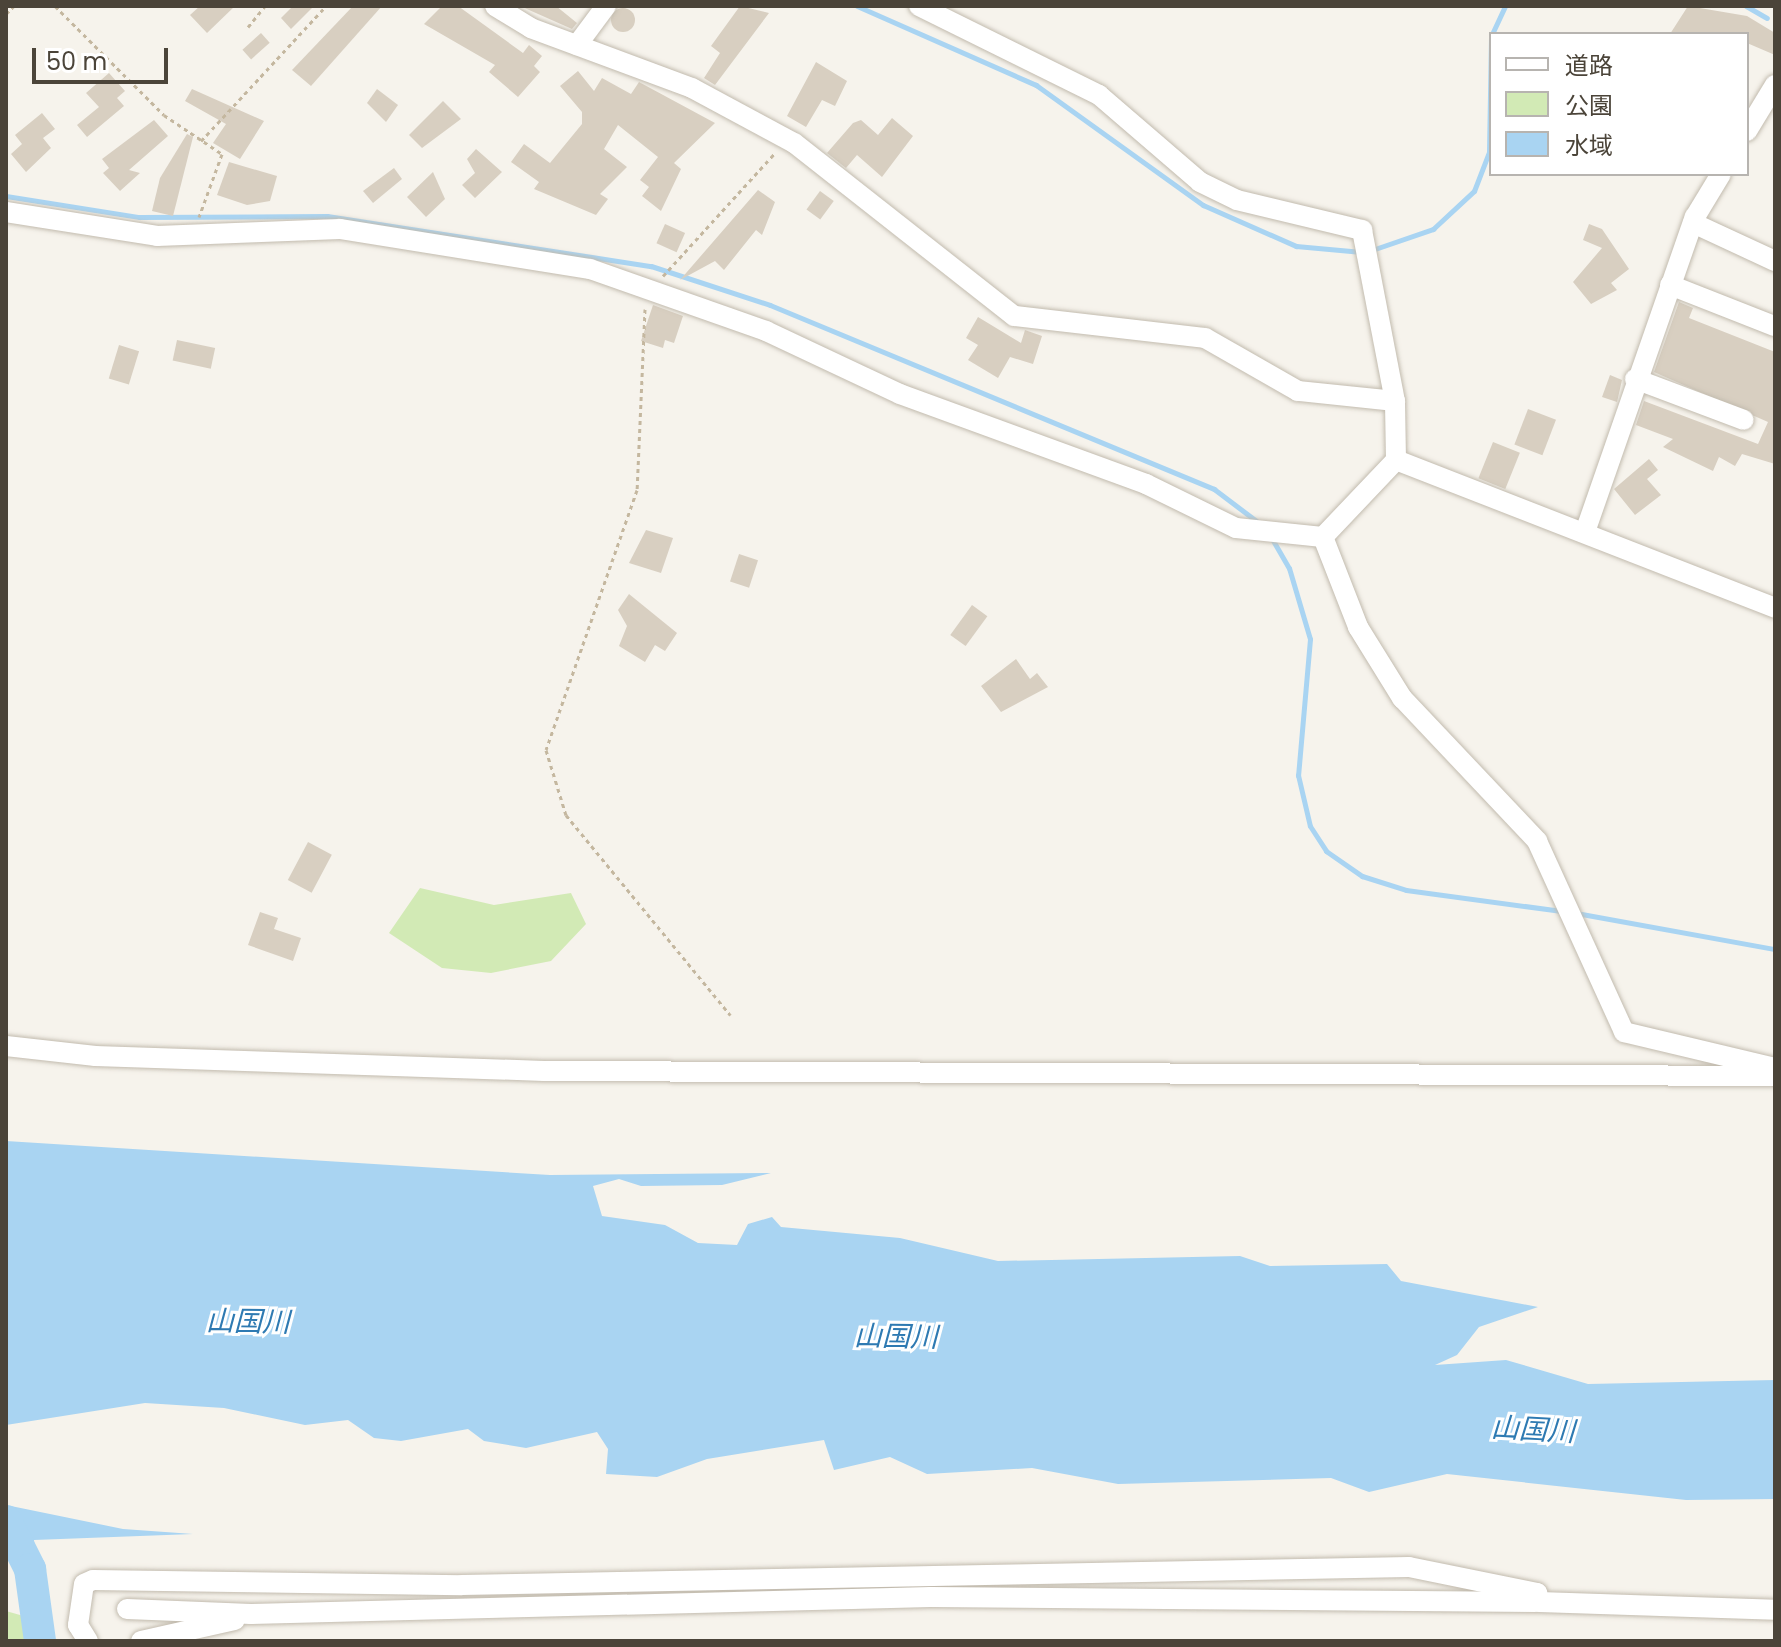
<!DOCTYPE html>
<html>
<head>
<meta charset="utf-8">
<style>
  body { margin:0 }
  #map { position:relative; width:1781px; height:1647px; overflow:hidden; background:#f6f3ec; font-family:Poppins,"Noto Sans JP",sans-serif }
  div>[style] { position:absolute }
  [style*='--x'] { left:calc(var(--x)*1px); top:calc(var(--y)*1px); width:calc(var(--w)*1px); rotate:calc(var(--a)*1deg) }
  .green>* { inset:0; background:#d2eab5 }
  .water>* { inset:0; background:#a9d4f2 }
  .stream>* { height:5px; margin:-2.5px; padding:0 2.5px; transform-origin:2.5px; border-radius:2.5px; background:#a9d4f2 }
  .river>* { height:32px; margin:-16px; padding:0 16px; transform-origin:16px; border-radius:16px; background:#a9d4f2 }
  .building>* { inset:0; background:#d8cfc1; transform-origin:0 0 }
  .round { border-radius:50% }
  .path>* { height:3px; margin-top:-1.5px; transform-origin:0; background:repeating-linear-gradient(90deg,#c4b79f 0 4px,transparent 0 8px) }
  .roads { filter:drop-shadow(0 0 2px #c2bbae) drop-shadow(0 0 2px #c2bbae) }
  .street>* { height:20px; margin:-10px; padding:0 10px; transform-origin:10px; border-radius:10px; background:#fff }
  span { translate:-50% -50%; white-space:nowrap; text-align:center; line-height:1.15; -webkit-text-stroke:6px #fff; paint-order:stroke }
  .water-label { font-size:28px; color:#2e7ab2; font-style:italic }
  .frame { position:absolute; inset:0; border:8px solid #4b4439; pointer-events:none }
  .legend { position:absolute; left:1489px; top:32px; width:260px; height:144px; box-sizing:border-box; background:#fff; border:2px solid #b7b4b0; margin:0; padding:10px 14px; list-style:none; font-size:24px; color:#4b4439 }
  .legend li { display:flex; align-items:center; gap:16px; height:40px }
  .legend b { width:40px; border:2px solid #b7b4b0 }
  .scale { position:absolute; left:32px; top:48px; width:136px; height:36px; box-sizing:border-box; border:4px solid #4b4439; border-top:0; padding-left:10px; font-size:24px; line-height:28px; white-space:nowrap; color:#4b4439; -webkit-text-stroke:6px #fff; paint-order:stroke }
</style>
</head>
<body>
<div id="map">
  <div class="green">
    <div style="clip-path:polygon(420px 888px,494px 905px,571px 893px,586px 924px,551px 961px,491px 973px,442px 968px,389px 933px)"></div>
    <div style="clip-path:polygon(6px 1611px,27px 1617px,44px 1641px,6px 1641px)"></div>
  </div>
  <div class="water">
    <div style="clip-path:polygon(6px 1141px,550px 1175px,771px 1173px,722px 1185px,641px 1186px,619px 1179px,593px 1186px,602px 1216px,665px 1225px,698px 1243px,737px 1245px,748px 1224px,772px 1217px,781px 1227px,900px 1238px,998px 1261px,1240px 1256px,1270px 1266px,1387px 1264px,1401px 1281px,1538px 1307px,1479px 1327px,1457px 1355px,1435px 1365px,1506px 1360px,1588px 1384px,1775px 1380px,1775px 1499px,1686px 1500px,1447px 1474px,1369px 1492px,1331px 1478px,1118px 1484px,1032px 1468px,927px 1474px,890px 1457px,834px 1470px,824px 1440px,707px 1459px,657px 1477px,606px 1474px,608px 1449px,597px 1432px,526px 1448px,484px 1441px,468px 1429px,401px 1441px,374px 1438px,348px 1420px,305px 1425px,224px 1408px,145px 1403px,6px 1425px)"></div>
    <div style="clip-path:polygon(6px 1505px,123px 1529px,193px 1534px,34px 1540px,38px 1585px,28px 1587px,6px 1541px)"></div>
  </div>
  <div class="stream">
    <div style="--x:857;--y:6;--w:196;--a:23.8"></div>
    <div style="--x:1036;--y:85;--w:206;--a:35.7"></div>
    <div style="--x:1203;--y:205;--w:102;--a:23.8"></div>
    <div style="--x:1296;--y:246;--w:66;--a:5.2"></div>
    <div style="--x:1746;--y:6;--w:24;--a:30"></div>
    <div style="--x:1492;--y:34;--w:31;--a:-65"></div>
    <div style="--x:6;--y:196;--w:135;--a:9"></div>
    <div style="--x:139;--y:217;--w:188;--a:-0.3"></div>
    <div style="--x:327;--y:216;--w:328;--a:8.8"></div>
    <div style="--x:651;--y:266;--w:125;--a:18.1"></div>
    <div style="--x:770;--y:305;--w:481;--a:22.5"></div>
    <div style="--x:1214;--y:489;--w:56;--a:37.1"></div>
    <div style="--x:1372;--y:250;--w:65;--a:-19"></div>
    <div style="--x:1433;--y:229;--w:56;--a:-42.8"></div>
    <div style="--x:1474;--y:191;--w:42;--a:-69"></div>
    <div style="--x:1489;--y:152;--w:115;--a:-89"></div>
    <div style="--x:1271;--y:537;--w:36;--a:60"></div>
    <div style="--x:1289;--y:568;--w:74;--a:73.5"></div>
    <div style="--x:1310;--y:639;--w:137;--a:95"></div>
    <div style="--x:1298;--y:775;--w:52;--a:76.8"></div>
    <div style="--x:1310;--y:826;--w:30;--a:57"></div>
    <div style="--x:1326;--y:851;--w:44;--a:34.8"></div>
    <div style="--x:1362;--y:876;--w:46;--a:17.7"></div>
    <div style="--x:1406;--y:890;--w:157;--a:7.7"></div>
    <div style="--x:1576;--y:913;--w:202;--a:10.3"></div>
  </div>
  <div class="river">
    <div style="--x:6;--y:1521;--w:54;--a:63.4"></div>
    <div style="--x:30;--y:1569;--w:73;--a:82.1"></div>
  </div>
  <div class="building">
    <div style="clip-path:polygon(200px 6px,235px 6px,207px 33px,190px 15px)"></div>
    <div style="clip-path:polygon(293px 6px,314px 6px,291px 29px,281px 18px)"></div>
    <div style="clip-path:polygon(353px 6px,382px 6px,311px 86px,292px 70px)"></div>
    <div style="clip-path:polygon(442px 6px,458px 6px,523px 53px,529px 45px,542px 56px,534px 66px,540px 72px,518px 97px,489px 72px,495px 65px,424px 24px)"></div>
    <div style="clip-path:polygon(520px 6px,556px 6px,577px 23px,572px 29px)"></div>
    <div style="clip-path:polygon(740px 6px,769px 13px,715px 85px,704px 78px,720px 53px,711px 46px)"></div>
    <div style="clip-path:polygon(1688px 6px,1747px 16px,1775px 33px,1775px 55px,1747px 43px,1747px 34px,1670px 34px)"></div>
    <div class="round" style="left:611px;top:8px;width:24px;height:24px"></div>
    <div style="left:261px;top:33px;width:13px;height:25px;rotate:48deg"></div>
    <div style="clip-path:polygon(816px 62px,847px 81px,835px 106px,822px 100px,806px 127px,787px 116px)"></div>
    <div style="clip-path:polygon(578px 71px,594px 91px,602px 78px,631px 94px,639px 82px,715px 123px,674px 163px,681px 169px,661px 211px,642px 196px,649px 187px,640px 180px,658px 157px,618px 125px,604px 149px,627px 167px,600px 194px,608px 199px,596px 215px,534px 189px,539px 182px,511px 162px,524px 144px,550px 163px,582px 124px,582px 112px,560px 86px)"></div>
    <div style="clip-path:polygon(109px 73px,125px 91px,117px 98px,124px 106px,87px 137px,77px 125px,99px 107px,86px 93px)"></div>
    <div style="clip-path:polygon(192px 89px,264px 121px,240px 159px,213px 143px,226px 124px,185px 101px)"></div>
    <div style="clip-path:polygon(377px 89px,398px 105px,386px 122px,367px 103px)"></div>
    <div style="clip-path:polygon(443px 101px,461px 119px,422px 148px,409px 135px)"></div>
    <div style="clip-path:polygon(42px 113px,55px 129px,43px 138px,51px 148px,26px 172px,11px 154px,22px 144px,15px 135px)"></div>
    <div style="clip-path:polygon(892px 118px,913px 136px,882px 177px,857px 155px,846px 168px,827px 153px,853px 123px,861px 120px,878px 135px)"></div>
    <div style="clip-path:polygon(154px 120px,168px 136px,129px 170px,140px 173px,120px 191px,103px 173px,109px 168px,102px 159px)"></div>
    <div style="clip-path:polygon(187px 134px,193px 137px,173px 216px,152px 211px,160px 178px)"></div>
    <div style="clip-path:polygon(476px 149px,502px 172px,475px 198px,462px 185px,475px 173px,467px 159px)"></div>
    <div style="clip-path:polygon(229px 162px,277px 176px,270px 201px,247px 205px,217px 195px)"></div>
    <div style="clip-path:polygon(394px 168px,402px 179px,373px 203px,363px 191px)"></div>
    <div style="clip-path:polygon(433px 172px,445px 199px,426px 217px,407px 197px)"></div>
    <div style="clip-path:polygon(758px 190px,775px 202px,762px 235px,756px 230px,724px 270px,715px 261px,680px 280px)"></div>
    <div style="left:820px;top:191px;width:17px;height:23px;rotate:36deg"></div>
    <div style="left:665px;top:224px;width:22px;height:21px;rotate:24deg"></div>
    <div style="clip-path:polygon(1589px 224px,1602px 229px,1629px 269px,1611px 283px,1617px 290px,1591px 304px,1573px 282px,1602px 248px,1583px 240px)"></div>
    <div style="clip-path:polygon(1679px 302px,1693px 308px,1689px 318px,1775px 352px,1775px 464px,1742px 454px,1735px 466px,1719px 457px,1713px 471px,1663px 447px,1673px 439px,1636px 425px,1644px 401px,1758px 444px,1768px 422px,1654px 372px)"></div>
    <div style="clip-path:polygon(653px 305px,683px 316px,674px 343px,665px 340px,663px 348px,641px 341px)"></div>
    <div style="clip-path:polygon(978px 317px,1021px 343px,1025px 330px,1042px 336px,1033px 364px,1010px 357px,998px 378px,968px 360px,978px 345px,966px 338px)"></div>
    <div style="left:177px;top:340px;width:39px;height:21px;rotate:12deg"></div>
    <div style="left:119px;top:345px;width:21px;height:35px;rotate:17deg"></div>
    <div style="clip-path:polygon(1610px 375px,1622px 380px,1617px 402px,1602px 397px)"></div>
    <div style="left:1528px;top:409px;width:30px;height:38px;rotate:21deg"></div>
    <div style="left:1493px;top:442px;width:29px;height:39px;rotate:22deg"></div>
    <div style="clip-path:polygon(1649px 459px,1658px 470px,1647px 479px,1661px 495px,1635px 515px,1614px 489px)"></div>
    <div style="clip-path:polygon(646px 530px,673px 538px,661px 573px,629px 563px)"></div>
    <div style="left:739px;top:554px;width:20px;height:29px;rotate:18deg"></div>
    <div style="clip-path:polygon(629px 594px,677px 633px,665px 651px,655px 645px,645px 662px,619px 646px,627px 626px,618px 610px)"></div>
    <div style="left:972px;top:605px;width:19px;height:37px;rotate:36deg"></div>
    <div style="clip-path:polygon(1016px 659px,1030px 679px,1037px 673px,1048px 687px,1001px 712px,981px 686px)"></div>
    <div style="left:308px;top:842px;width:27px;height:43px;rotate:28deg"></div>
    <div style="clip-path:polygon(260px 912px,278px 918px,274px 929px,301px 938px,293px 961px,248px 945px)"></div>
  </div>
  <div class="path">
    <div style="--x:55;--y:6;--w:154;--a:45"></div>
    <div style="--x:164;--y:115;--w:70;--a:33.9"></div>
    <div style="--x:222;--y:154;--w:67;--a:110.1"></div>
    <div style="--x:6;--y:14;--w:11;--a:-45"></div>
    <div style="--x:248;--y:27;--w:27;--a:-51"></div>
    <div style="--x:201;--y:141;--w:184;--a:-47.2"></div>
    <div style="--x:663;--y:276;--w:165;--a:-47.7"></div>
    <div style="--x:645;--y:309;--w:181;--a:92.5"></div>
    <div style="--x:637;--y:490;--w:275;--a:109.3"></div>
    <div style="--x:546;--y:750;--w:68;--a:72.9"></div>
    <div style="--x:566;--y:815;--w:259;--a:50.6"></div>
  </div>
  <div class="roads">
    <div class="street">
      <div style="--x:919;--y:6;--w:201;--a:26.3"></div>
      <div style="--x:1099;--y:95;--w:133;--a:40.7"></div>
      <div style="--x:1200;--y:182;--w:41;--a:25.9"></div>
      <div style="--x:1237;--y:200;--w:129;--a:13.5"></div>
      <div style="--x:1362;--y:230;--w:174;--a:79.1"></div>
      <div style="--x:577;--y:45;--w:49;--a:-53.4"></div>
      <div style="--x:1747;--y:131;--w:54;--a:-58.7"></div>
      <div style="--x:6;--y:212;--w:153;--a:9"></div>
      <div style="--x:157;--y:236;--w:183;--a:-2.2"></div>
      <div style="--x:340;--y:229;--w:253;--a:9.1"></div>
      <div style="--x:590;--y:269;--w:187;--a:19.4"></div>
      <div style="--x:766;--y:331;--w:148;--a:25.2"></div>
      <div style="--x:900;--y:394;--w:262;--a:20.1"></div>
      <div style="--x:1146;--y:484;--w:100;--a:26.1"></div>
      <div style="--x:1236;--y:528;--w:87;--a:5.9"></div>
      <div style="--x:1323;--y:537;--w:106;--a:-46.5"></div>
      <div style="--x:1396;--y:460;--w:59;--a:-91"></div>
      <div style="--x:1395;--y:401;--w:98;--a:-174.1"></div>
      <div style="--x:1298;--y:391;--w:107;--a:-150.3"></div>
      <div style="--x:1205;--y:338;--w:192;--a:-173.4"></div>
      <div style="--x:1014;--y:316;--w:280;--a:-141.8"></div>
      <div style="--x:794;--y:143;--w:116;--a:-151.7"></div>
      <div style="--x:692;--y:88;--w:172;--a:-159.6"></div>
      <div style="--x:531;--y:28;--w:42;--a:-148.6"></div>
      <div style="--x:1693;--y:223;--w:90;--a:24.9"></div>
      <div style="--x:1670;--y:285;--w:112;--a:21.5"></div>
      <div style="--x:1635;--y:379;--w:116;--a:20.6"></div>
      <div style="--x:1396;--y:460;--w:407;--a:21.3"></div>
      <div style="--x:1585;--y:532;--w:334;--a:-70.8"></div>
      <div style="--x:1695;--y:217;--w:50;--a:-58.8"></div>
      <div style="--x:1323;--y:537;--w:97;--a:68.7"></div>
      <div style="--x:1358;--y:627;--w:84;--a:58.2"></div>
      <div style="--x:1402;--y:698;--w:197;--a:46.6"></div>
      <div style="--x:1537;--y:841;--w:210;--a:65.5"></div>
      <div style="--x:1624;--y:1032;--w:155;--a:13.4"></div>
      <div style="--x:6;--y:1046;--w:90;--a:6.4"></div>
      <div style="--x:95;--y:1056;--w:449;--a:1.9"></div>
      <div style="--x:544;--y:1071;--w:1231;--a:0.23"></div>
      <div style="--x:127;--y:1609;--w:124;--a:2.3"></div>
      <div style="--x:251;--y:1614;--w:680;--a:-1.43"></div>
      <div style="--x:931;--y:1597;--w:604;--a:0.47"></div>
      <div style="--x:88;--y:1641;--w:19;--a:-122"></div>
      <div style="--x:78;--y:1625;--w:41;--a:-81.7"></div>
      <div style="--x:84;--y:1584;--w:10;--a:-24"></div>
      <div style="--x:93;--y:1580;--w:369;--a:0.8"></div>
      <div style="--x:462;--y:1585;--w:947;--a:-1.09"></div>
      <div style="--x:1409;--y:1567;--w:131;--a:11.5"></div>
      <div style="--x:1537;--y:1593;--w:9;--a:77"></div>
      <div style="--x:1539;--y:1602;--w:236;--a:1.9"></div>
      <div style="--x:141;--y:1641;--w:96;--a:-12.6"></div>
    </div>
  </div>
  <div class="water-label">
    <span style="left:248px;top:1322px;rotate:1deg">山国川</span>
    <span style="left:896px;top:1337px;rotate:1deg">山国川</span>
    <span style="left:1533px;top:1430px;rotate:3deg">山国川</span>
  </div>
  <div class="frame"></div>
  <ul class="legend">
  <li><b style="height:10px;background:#fff"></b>道路</li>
  <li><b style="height:22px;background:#d2eab5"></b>公園</li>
  <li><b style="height:22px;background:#a9d4f2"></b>水域</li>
  </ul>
  <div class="scale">50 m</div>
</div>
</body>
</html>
